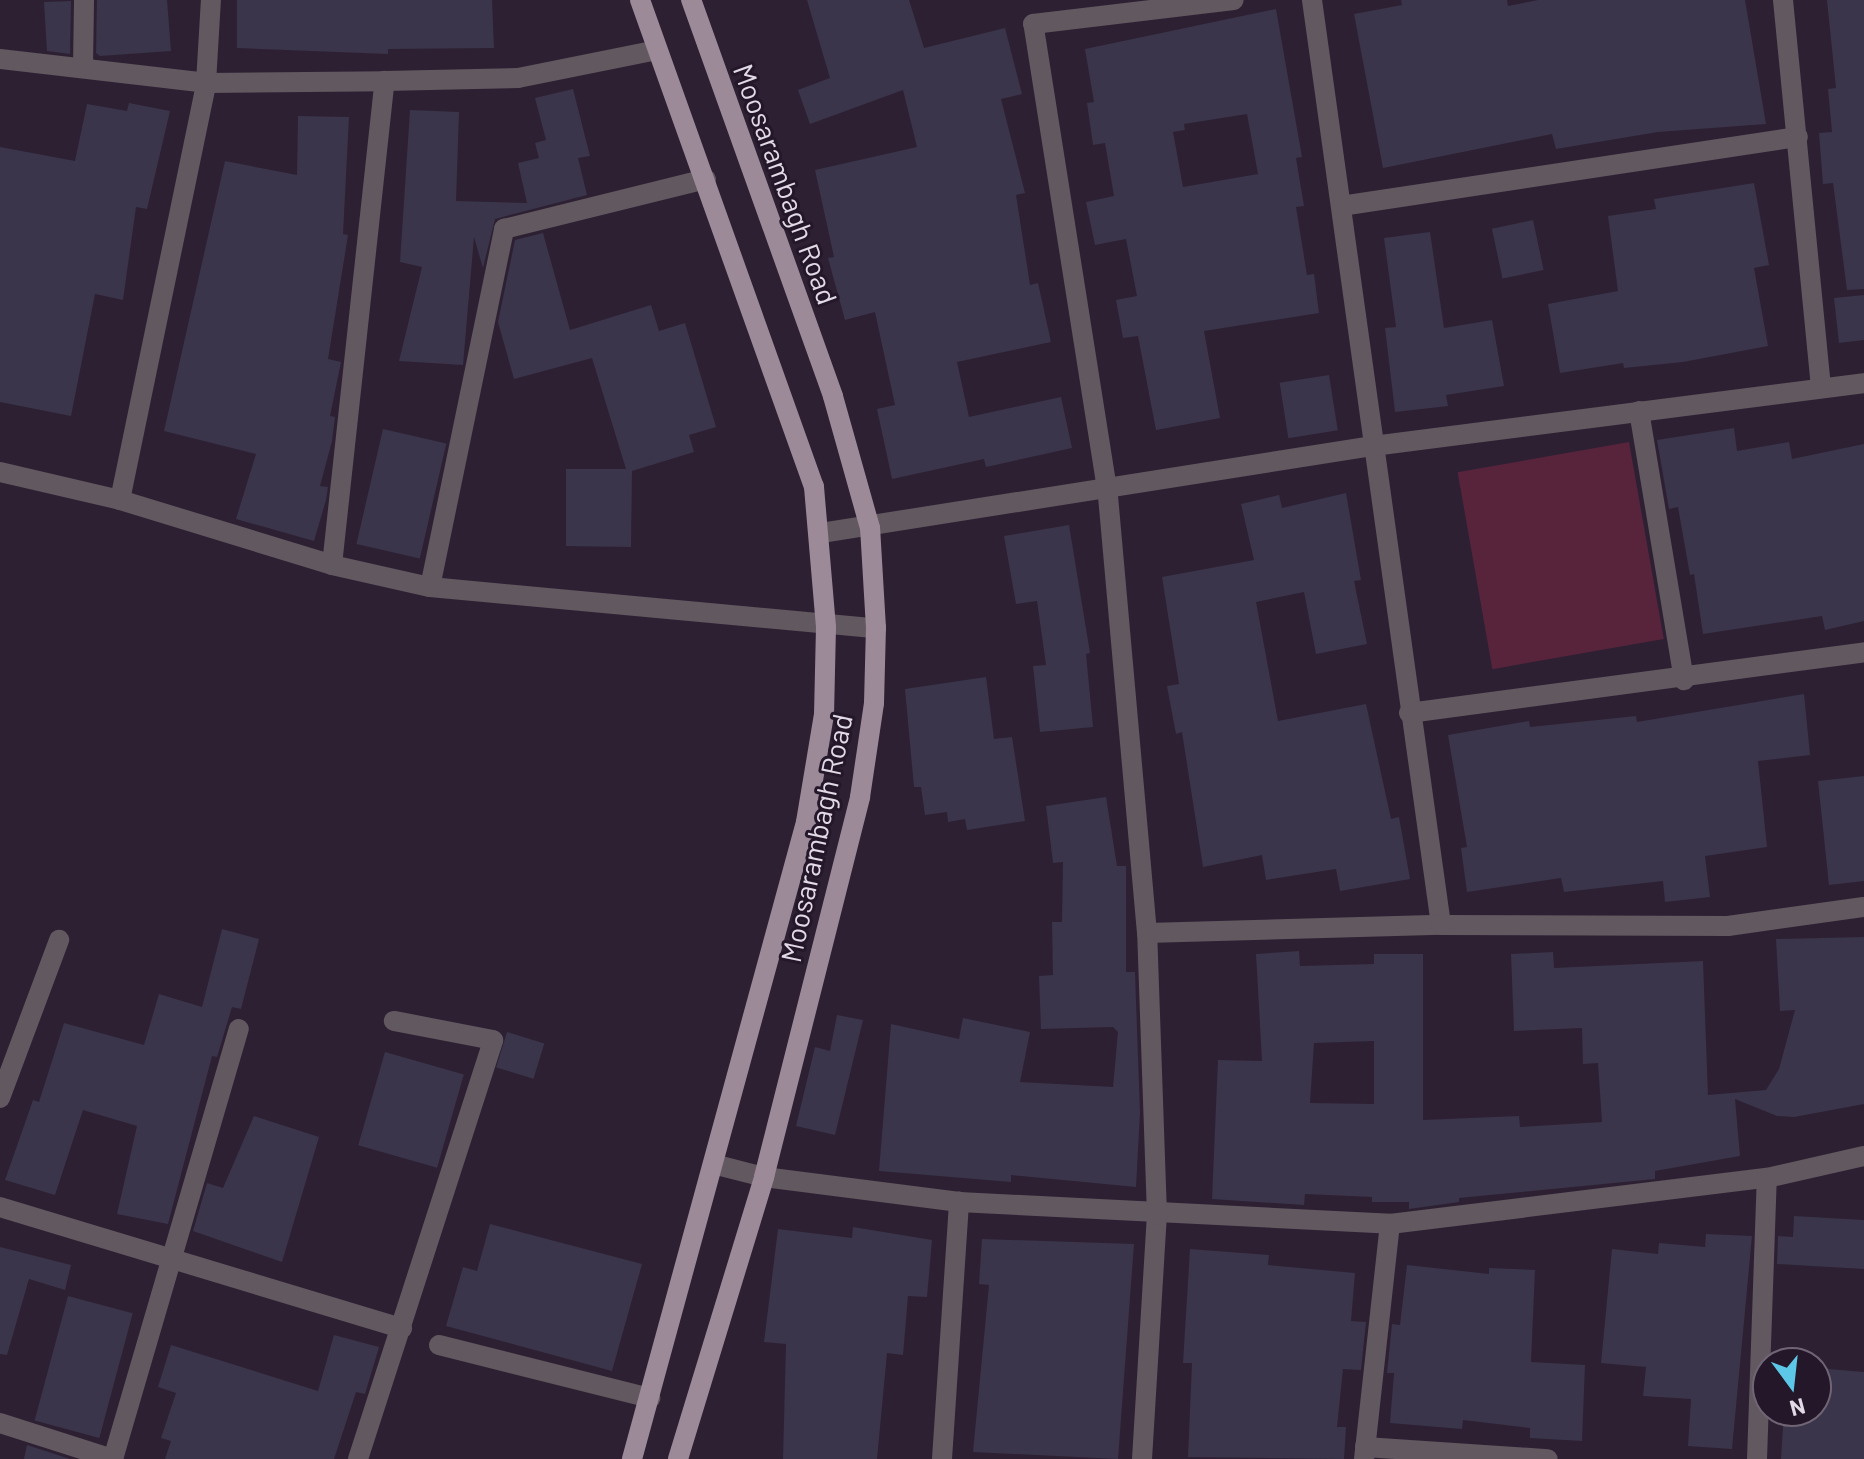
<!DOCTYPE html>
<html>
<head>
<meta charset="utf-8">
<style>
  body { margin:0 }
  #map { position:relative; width:1864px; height:1459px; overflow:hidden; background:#2d2033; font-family:Barlow,sans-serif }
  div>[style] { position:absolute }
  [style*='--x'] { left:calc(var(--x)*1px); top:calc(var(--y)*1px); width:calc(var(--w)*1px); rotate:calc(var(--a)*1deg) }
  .green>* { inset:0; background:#57243c; transform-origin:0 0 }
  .building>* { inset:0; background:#3a354a; transform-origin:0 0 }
  .minor>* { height:20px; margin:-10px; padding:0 10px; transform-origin:10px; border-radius:10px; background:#625860 }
  .major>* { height:20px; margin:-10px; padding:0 10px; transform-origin:10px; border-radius:10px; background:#9d8a99 }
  span { translate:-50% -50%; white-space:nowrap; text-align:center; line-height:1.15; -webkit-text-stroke:6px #231729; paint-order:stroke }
  .street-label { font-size:28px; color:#e3dae7 }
  .north { position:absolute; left:1752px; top:1347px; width:80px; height:80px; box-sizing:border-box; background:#231729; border:2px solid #706575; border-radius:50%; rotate:165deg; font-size:22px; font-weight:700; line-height:32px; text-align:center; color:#e3dae7 }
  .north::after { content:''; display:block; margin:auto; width:28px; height:36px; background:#5cc7e7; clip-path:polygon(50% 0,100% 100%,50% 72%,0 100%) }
</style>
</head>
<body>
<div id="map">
  <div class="green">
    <div style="left:1629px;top:442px;width:200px;height:174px;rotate:80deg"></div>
  </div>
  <div class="building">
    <div style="clip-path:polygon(97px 0,167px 0,171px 51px,100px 56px,96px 53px)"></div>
    <div style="clip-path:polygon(237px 0,492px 0,494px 48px,388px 49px,388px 54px,237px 48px)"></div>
    <div style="clip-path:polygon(807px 0,909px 0,924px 48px,1005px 28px,1022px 94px,1001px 99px,1025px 193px,1016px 195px,1030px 285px,1038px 283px,1051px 342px,957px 362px,969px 417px,1061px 397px,1072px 448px,986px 467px,984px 459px,892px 479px,877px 409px,895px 405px,875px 312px,845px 320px,828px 258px,834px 257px,815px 170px,917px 147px,903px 90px,810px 124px,798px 90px,830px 78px)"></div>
    <div style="clip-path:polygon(1401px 0,1507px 0,1508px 6px,1538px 0,1745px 0,1766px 124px,1658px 132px,1556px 149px,1552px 134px,1383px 168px,1354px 14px,1402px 5px)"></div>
    <div style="clip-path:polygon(1827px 0,1864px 0,1864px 289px,1847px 290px,1833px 183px,1823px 184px,1819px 133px,1832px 132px,1828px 89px,1836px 88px)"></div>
    <div style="clip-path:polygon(71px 1px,70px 54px,47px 51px,44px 2px)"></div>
    <div style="clip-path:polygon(evenodd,1276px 9px,1302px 157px,1296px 158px,1304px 206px,1296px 207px,1307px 275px,1314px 274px,1319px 313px,1204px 331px,1220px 418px,1156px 430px,1138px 336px,1123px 338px,1116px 300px,1137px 296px,1126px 239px,1095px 245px,1086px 202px,1114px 196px,1105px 143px,1093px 145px,1087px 103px,1094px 102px,1085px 49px,1276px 9px,1247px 114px,1258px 174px,1183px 187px,1173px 132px,1185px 130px,1184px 124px,1247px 114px)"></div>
    <div style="clip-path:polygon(573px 89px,590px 156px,578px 158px,587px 195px,495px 219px,483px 268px,474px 237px,463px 365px,399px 361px,422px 267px,400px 262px,410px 110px,459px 112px,456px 201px,527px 203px,518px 163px,539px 158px,535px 143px,546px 140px,535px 98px)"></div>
    <div style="clip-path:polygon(129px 103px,170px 111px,147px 209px,136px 207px,123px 300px,95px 294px,71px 416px,0 402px,0 147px,75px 161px,87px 104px,127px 111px)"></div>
    <div style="clip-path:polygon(298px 116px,349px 117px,343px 234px,348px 235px,328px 359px,341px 362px,330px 416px,335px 417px,332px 441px,320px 486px,328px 487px,326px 500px,314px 541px,236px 519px,256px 454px,164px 431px,225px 161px,297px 175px)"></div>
    <div style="clip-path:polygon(1754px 183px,1769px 265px,1754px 268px,1768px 346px,1683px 362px,1624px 368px,1623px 363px,1560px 373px,1548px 304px,1618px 291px,1608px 216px,1656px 209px,1654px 199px)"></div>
    <div style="left:1533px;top:220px;width:51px;height:42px;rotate:78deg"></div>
    <div style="clip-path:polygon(1430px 232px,1444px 328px,1492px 320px,1504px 386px,1446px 395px,1448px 406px,1395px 412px,1385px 328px,1396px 327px,1384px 238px)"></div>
    <div style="clip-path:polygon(543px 233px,570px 330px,651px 305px,659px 331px,685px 323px,716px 427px,689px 435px,694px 452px,632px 471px,631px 547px,566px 546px,566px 469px,626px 469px,592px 358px,514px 379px,498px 322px,515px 240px)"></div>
    <div style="clip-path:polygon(1864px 295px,1864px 340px,1839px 343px,1834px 298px)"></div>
    <div style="left:1329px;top:375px;width:56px;height:50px;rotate:81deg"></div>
    <div style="clip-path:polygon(1734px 428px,1737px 451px,1789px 442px,1792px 459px,1864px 444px,1864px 621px,1825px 630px,1822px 616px,1703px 634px,1694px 574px,1690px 575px,1678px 507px,1669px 509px,1657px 440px)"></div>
    <div style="left:383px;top:429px;width:65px;height:118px;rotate:13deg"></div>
    <div style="clip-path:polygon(1346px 493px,1361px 580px,1354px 581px,1367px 644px,1316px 654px,1304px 592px,1256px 602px,1278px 721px,1366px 704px,1391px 819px,1399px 817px,1410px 879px,1340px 891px,1336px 869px,1266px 880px,1262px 855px,1203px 867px,1182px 732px,1176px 734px,1167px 686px,1179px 684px,1162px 577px,1254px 560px,1241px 504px,1279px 495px,1282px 508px)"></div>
    <div style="clip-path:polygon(1069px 525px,1090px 653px,1086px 654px,1093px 727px,1040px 732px,1033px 666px,1046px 665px,1037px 601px,1016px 604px,1004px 536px)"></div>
    <div style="clip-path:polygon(986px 677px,994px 739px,1012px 737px,1025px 821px,967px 830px,965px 819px,948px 822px,947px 812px,925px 815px,921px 787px,914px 787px,905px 689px)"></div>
    <div style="clip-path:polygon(1804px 694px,1810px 755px,1758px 761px,1767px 847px,1705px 856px,1710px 897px,1665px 902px,1663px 881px,1564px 892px,1561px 878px,1467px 892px,1461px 848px,1467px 847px,1448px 735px,1529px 721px,1530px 727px,1636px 716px,1637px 722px)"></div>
    <div style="clip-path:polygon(1864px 776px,1864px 881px,1829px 885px,1818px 781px)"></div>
    <div style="clip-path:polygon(1106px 797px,1117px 866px,1126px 866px,1126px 972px,1135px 972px,1140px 1113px,1136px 1187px,1011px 1175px,1011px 1182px,879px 1171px,891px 1024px,959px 1039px,963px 1018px,1030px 1032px,1020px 1082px,1113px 1087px,1118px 1032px,1113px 1027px,1041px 1029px,1039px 976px,1053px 975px,1052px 922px,1062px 922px,1063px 862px,1053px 863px,1046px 806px)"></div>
    <div style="clip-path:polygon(222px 929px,259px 939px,241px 1009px,232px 1007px,217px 1057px,212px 1056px,168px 1224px,117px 1214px,137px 1126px,83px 1110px,55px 1195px,5px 1180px,33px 1100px,39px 1102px,64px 1023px,144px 1045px,159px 994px,202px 1007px)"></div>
    <div style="clip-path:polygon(evenodd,1864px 937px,1864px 1104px,1794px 1117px,1777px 1116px,1735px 1099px,1740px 1156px,1655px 1171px,1655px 1179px,1459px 1198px,1459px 1202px,1409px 1209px,1409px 1202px,1372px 1202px,1372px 1197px,1305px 1194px,1304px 1205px,1212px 1199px,1218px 1060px,1262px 1061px,1256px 954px,1299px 951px,1300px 966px,1374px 964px,1374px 954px,1423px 954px,1423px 1120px,1519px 1116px,1520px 1127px,1602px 1122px,1598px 1063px,1583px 1064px,1582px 1028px,1514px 1031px,1511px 954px,1553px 952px,1554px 968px,1703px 961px,1708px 1095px,1766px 1090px,1779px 1069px,1795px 1010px,1780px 1011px,1776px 939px,1864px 937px,1374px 1041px,1374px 1104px,1310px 1103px,1314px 1043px,1374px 1041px)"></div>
    <div style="clip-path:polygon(837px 1015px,863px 1020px,835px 1135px,796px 1126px,815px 1047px,830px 1051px)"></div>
    <div style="left:507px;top:1032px;width:39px;height:37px;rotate:17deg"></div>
    <div style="left:385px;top:1052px;width:82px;height:97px;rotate:16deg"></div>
    <div style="clip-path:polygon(254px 1116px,319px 1137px,282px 1262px,193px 1231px,207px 1183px,223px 1188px)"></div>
    <div style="clip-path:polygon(1794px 1216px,1864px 1220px,1864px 1269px,1777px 1264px,1778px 1236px,1793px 1237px)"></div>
    <div style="clip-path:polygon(490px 1224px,642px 1264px,612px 1371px,446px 1326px,463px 1267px,477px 1271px)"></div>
    <div style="clip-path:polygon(853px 1227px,932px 1240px,927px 1297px,908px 1296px,903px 1355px,887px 1353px,877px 1459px,783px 1459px,786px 1344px,764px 1342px,778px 1229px,852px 1238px)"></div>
    <div style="clip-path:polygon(1706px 1234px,1752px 1236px,1732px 1449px,1688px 1446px,1691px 1399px,1643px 1396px,1646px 1367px,1601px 1363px,1612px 1249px,1658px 1254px,1659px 1243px,1705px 1247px)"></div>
    <div style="clip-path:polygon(982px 1239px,1134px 1244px,1118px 1459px,973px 1452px,989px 1285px,979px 1284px)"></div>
    <div style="clip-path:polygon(0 1247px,71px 1265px,65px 1290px,29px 1279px,7px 1355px,0 1354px)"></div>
    <div style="clip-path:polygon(1190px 1249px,1269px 1255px,1268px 1265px,1355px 1273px,1351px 1321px,1366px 1322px,1361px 1370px,1343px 1369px,1337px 1427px,1346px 1427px,1344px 1459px,1188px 1457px,1192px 1363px,1183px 1363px)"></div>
    <div style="clip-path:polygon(1407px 1265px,1489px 1274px,1489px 1268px,1535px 1270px,1531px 1362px,1585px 1365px,1582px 1441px,1530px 1438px,1530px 1428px,1463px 1420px,1462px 1429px,1390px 1423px,1394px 1373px,1387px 1373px,1392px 1324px,1400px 1325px)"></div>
    <div style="left:68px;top:1296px;width:67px;height:129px;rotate:15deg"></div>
    <div style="clip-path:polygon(334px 1335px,379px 1347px,365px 1394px,356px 1392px,334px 1459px,165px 1459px,171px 1441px,161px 1438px,176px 1393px,158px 1387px,171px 1345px,318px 1391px)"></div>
    <div style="clip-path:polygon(1816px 1368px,1864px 1372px,1864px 1459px,1781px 1459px,1784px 1411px,1816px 1411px)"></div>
    <div style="clip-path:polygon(27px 1445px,70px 1459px,24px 1459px)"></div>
  </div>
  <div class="minor">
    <div style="--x:1312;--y:0;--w:934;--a:82.06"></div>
    <div style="--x:1783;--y:0;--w:388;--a:84.4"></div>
    <div style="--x:0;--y:59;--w:207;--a:6.6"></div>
    <div style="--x:206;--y:83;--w:179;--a:-0.6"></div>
    <div style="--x:385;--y:81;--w:133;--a:-1.3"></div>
    <div style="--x:518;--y:78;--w:142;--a:-11.4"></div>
    <div style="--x:83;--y:66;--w:66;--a:-89.1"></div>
    <div style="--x:1341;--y:206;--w:462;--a:-8.6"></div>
    <div style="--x:1639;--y:411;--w:273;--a:80.5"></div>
    <div style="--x:0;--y:472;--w:123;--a:13.1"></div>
    <div style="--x:120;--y:500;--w:222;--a:17"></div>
    <div style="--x:332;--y:565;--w:100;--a:12.7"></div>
    <div style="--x:430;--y:587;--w:448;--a:5.3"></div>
    <div style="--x:120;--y:500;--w:426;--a:-78.3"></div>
    <div style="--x:206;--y:83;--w:83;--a:-86.6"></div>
    <div style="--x:821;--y:533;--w:559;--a:-8.96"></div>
    <div style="--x:1373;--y:446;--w:495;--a:-7.3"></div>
    <div style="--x:332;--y:565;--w:487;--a:-83.8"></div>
    <div style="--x:430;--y:587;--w:366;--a:-78.3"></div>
    <div style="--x:504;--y:229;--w:208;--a:-13.9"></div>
    <div style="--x:1409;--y:713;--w:459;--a:-7.6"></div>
    <div style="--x:1147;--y:933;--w:294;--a:-1.6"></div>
    <div style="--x:1441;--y:925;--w:287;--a:0.2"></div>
    <div style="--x:1728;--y:926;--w:137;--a:-8"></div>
    <div style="--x:0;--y:1098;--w:169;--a:-69.5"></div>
    <div style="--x:713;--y:1164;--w:53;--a:14.3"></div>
    <div style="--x:764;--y:1177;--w:197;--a:7.3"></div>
    <div style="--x:959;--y:1202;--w:432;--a:2.9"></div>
    <div style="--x:1390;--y:1224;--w:380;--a:-7"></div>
    <div style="--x:1767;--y:1178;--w:99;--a:-12.8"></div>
    <div style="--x:0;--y:1207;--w:420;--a:16.8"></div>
    <div style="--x:439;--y:1345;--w:218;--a:14.1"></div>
    <div style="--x:0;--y:1423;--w:119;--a:17.7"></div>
    <div style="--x:1365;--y:1447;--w:183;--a:3.8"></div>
    <div style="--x:113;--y:1459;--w:448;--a:-73.7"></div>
    <div style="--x:358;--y:1459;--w:440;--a:-72.1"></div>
    <div style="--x:493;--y:1040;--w:101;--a:-169.1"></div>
    <div style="--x:942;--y:1459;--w:258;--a:-86.2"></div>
    <div style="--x:1142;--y:1459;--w:244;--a:-86.5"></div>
    <div style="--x:1157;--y:1215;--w:282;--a:-92"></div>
    <div style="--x:1147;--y:933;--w:446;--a:-95.1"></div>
    <div style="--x:1107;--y:489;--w:471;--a:-99"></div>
    <div style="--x:1033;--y:24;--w:202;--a:-6.8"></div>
    <div style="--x:1364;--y:1459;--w:236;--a:-83.7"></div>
    <div style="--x:1757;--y:1459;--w:281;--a:-88"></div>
  </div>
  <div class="major">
    <div style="--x:632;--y:1459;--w:660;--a:-74.72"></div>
    <div style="--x:806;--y:822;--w:109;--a:-80.5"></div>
    <div style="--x:824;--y:715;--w:88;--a:-88.7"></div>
    <div style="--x:826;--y:627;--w:141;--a:-94.9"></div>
    <div style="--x:814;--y:487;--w:517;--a:-109.66"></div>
    <div style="--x:678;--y:1459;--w:295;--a:-73"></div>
    <div style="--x:764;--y:1177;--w:392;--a:-75.8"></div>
    <div style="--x:860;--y:797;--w:95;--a:-81.5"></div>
    <div style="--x:874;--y:703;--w:75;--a:-88.5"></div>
    <div style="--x:876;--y:628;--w:100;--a:-93.4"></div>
    <div style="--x:870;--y:528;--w:137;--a:-105.7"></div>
    <div style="--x:833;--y:396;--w:421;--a:-109.7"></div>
  </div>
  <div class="street-label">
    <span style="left:786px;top:184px;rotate:70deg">Moosarambagh Road</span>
    <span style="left:816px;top:838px;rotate:-78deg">Moosarambagh Road</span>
  </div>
  <div class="north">N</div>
</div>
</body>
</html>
